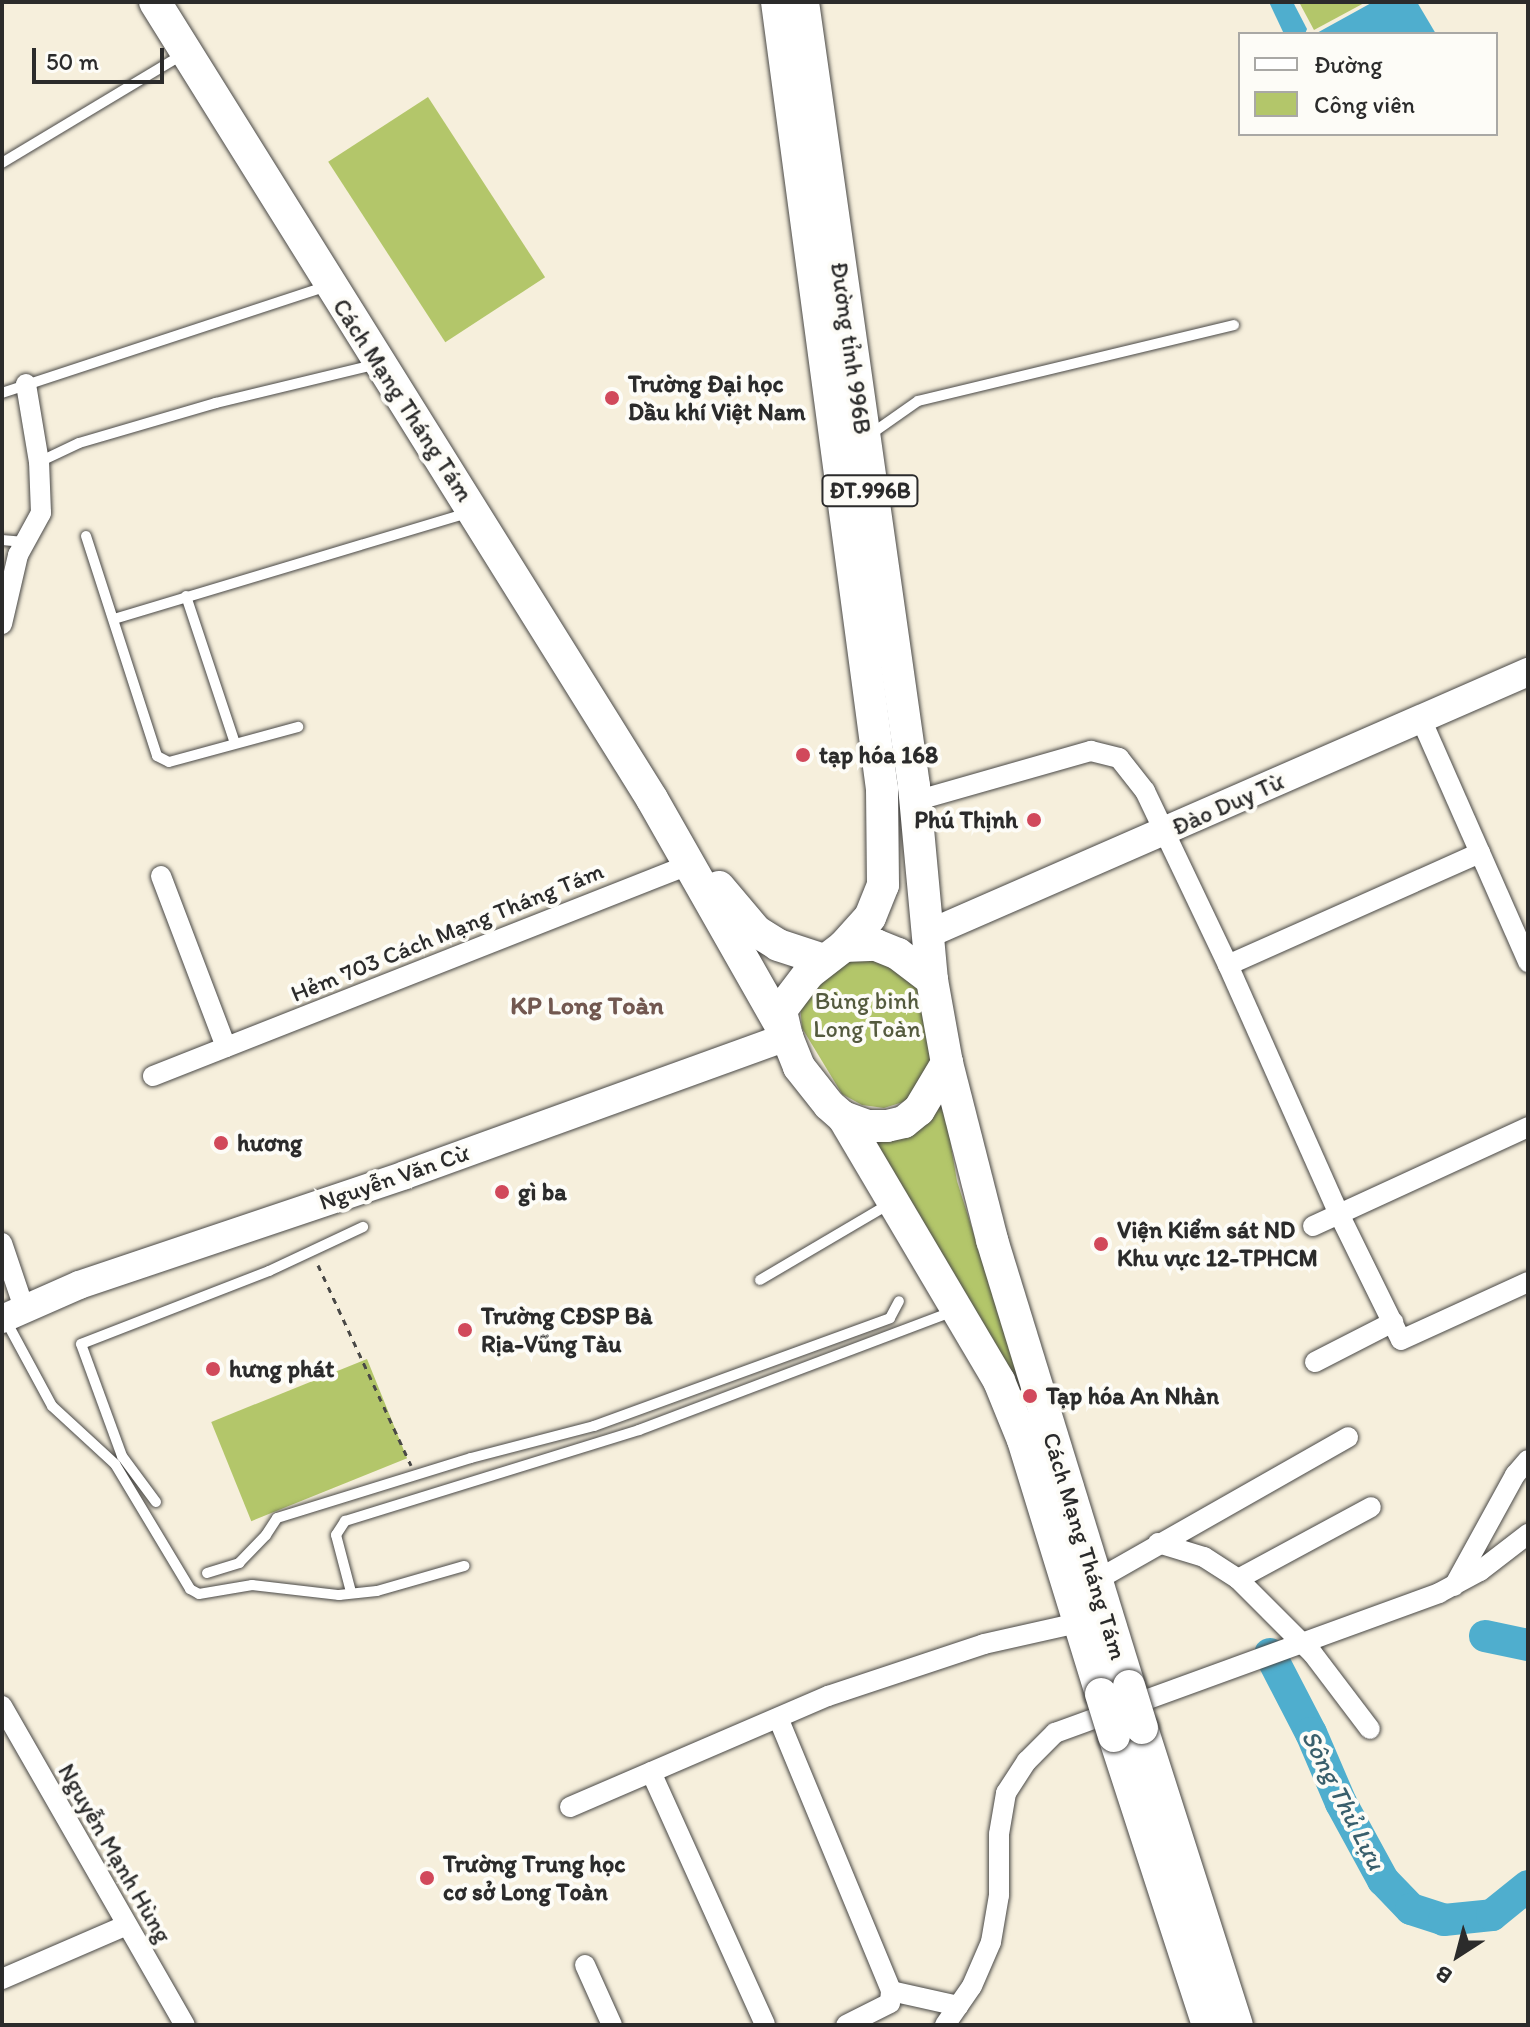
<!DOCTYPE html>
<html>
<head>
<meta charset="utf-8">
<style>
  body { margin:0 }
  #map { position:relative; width:1530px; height:2027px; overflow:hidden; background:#f6efdc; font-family:Itim,sans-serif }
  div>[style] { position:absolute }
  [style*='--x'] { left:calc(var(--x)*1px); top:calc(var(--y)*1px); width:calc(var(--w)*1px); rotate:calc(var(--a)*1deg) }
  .green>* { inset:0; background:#b3c66a; transform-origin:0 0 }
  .water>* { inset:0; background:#4faece }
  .river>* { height:32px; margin:-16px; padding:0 16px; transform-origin:16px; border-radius:16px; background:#4faece }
  .path>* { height:3px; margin-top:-1.5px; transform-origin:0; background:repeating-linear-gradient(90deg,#494846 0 6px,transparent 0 12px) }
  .roads { filter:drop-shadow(0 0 2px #494846) drop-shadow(0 0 2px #494846) }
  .lane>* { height:10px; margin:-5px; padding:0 5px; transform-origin:5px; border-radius:5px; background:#fff }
  .street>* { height:20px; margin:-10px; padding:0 10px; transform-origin:10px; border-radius:10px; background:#fff }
  .secondary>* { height:28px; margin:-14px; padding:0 14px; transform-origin:14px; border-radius:14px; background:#fff }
  .primary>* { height:32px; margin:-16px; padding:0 16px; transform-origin:16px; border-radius:16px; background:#fff }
  .bridges { filter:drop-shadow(0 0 2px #494846) drop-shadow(0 0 2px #494846) }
  .primary-bridge>* { height:32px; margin:-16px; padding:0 16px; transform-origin:16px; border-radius:16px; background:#fff }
  .dots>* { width:22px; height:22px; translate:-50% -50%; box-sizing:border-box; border:4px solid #fdfcf7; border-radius:50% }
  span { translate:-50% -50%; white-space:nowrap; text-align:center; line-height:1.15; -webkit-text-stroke:8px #fdfcf7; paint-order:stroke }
  .shield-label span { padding:2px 6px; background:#fdfcf7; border:2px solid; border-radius:6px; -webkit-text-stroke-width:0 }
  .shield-label { font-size:22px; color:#2b2b2b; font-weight:700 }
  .street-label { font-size:24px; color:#2b2b2b }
  .poi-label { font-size:24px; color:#2b2b2b; font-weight:700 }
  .left { translate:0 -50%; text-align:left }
  .right { translate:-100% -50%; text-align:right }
  .park-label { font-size:24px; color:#545a3e }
  .neighbourhood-label { font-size:26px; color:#725850; font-weight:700 }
  .water-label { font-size:26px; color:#395f6c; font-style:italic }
  .frame { position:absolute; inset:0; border:4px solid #2b2b2b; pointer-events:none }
  .legend { position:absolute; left:1238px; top:32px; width:260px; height:104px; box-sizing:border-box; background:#fdfcf7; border:2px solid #a9a8a5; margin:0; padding:10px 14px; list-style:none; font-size:24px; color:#2b2b2b }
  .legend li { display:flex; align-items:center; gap:16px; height:40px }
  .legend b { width:40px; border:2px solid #a9a8a5 }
  .north { position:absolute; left:1418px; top:1915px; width:80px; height:80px; -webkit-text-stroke:6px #fdfcf7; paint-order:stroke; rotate:216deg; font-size:22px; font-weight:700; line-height:32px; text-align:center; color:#2b2b2b }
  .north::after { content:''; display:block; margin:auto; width:28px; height:36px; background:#2b2b2b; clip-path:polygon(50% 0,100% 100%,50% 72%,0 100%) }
  .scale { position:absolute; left:32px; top:48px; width:132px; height:36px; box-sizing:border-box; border:4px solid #2b2b2b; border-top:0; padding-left:10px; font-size:24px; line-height:28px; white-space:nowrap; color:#2b2b2b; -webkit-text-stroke:6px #fdfcf7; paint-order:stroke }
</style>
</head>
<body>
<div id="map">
  <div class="green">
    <div style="clip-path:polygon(1299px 2px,1366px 2px,1314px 30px)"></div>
    <div style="left:428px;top:97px;width:215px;height:119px;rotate:57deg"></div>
    <div style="clip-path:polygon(854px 949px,916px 974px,936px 1061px,921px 1088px,903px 1102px,884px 1108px,862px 1105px,842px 1094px,802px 1028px,800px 1003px)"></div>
    <div style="clip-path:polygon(943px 1099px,957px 1181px,1021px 1383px,1059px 1541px,862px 1133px)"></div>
    <div style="left:367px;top:1359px;width:107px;height:168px;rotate:68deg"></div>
  </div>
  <div class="water">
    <div style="clip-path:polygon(1269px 2px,1293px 2px,1307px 29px,1305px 34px,1284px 34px)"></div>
    <div style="clip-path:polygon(1373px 2px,1417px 2px,1436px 34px,1315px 34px)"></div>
  </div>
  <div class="river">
    <div style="--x:1485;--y:1636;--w:44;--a:11.8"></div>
    <div style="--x:1270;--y:1654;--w:89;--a:62.6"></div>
    <div style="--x:1311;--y:1733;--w:76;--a:66.8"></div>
    <div style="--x:1341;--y:1803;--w:88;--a:61.4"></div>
    <div style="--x:1383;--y:1880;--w:40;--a:46"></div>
    <div style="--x:1411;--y:1909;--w:35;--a:18"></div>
    <div style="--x:1444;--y:1920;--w:48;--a:-5.9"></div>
    <div style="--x:1492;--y:1915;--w:46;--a:-38.9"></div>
  </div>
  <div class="path">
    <div style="--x:318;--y:1265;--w:221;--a:65.1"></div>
  </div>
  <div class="roads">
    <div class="lane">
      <div style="--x:2;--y:163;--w:210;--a:-31"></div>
      <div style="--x:2;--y:393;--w:343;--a:-18.2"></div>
      <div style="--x:871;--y:434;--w:57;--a:-35.1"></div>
      <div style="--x:918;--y:401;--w:325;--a:-13.5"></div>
      <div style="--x:39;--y:462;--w:44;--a:-25.4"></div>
      <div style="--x:79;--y:443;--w:143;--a:-16.3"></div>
      <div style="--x:216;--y:403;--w:166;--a:-13.6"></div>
      <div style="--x:86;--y:536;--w:231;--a:72.1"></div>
      <div style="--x:157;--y:756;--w:13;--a:27"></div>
      <div style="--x:169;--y:762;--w:134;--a:-15.2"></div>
      <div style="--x:2;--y:540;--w:22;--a:5"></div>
      <div style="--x:186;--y:596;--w:155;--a:71.6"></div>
      <div style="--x:114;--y:619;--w:370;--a:-16.7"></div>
      <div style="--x:760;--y:1280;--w:150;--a:-30.5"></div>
      <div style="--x:5;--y:1319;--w:99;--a:61.6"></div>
      <div style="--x:52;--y:1406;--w:86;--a:42.6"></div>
      <div style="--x:115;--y:1464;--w:146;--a:59"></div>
      <div style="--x:190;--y:1589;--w:10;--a:29"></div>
      <div style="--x:199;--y:1594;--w:54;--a:-9.6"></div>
      <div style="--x:252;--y:1585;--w:88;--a:6.6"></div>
      <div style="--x:339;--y:1595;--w:38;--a:-6"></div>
      <div style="--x:377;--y:1591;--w:91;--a:-16"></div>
      <div style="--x:156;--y:1502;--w:57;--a:-126.5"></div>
      <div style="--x:122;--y:1456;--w:119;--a:-110.1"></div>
      <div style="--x:81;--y:1344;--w:202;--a:-21.2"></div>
      <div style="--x:269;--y:1271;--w:104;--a:-25.1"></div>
      <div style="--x:207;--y:1573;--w:34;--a:-17"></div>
      <div style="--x:239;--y:1563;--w:39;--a:-46"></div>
      <div style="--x:266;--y:1535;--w:20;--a:-57"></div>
      <div style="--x:277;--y:1518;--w:203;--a:-17.2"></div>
      <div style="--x:471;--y:1458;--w:127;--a:-14.6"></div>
      <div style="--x:594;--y:1426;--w:315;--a:-20"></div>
      <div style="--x:890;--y:1318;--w:19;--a:-62"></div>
      <div style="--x:351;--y:1592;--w:59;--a:-104.7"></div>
      <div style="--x:336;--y:1535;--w:17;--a:-57"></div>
      <div style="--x:345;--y:1521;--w:308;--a:-17.2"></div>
      <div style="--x:639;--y:1430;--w:337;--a:-20.7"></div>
    </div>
    <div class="street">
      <div style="--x:2;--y:624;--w:71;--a:-76.9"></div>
      <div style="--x:18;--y:555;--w:48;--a:-61.3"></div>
      <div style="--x:41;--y:513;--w:51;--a:-92.2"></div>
      <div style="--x:39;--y:462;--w:79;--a:-99.5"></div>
      <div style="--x:1421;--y:719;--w:266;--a:66.2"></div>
      <div style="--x:915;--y:801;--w:183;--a:-15.9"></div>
      <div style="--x:1091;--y:751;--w:29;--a:14"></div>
      <div style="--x:1119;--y:758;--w:42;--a:51.8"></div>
      <div style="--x:1145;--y:791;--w:193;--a:64.5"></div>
      <div style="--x:1228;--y:965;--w:273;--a:66"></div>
      <div style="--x:1339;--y:1214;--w:140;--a:63.8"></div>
      <div style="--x:1401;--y:1340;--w:140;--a:-24.5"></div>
      <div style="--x:161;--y:876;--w:183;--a:69.2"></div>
      <div style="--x:1228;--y:965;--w:276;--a:-24"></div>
      <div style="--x:153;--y:1076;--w:575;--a:-21.52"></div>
      <div style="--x:1313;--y:1226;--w:237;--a:-24.7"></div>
      <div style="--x:2;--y:1243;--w:69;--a:71.3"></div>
      <div style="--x:1315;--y:1362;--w:88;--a:-27.1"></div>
      <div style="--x:1158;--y:1543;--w:48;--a:16.9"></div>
      <div style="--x:1204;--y:1557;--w:40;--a:32.9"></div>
      <div style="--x:1238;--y:1579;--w:106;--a:45"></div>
      <div style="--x:1313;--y:1654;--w:94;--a:52.8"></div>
      <div style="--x:1238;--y:1579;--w:151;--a:-28.4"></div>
      <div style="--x:1095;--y:1581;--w:291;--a:-29.6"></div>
      <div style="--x:1454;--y:1586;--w:127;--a:-61.2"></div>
      <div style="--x:1515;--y:1475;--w:20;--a:-49"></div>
      <div style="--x:2;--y:1706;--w:368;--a:60.2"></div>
      <div style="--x:779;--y:1720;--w:293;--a:67.5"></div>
      <div style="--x:891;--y:1991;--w:12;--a:95"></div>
      <div style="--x:890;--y:2003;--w:49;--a:153.4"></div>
      <div style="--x:651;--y:1772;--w:277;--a:65.7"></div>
      <div style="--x:570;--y:1807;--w:281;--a:-23.3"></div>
      <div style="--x:828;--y:1696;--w:164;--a:-18.4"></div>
      <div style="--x:984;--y:1644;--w:96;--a:-12.6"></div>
      <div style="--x:585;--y:1965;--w:66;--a:65.8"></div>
      <div style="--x:2;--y:1979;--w:136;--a:-23.4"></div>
      <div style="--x:891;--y:1991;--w:69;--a:12.6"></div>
      <div style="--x:945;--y:2025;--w:47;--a:-55.3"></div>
      <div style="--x:972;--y:1986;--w:48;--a:-66.6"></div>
      <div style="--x:991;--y:1942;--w:48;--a:-80.3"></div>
      <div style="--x:999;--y:1895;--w:61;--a:-90"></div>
      <div style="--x:999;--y:1834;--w:42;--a:-80.3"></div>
      <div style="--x:1006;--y:1793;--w:38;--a:-57"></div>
      <div style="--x:1027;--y:1761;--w:40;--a:-45"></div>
      <div style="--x:1055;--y:1733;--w:409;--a:-20"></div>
      <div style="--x:1439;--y:1593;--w:47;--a:-28.2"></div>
      <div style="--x:1480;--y:1571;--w:61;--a:-37.6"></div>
    </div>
    <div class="secondary">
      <div style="--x:928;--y:934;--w:655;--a:-23.59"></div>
      <div style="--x:2;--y:1319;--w:84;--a:-23.8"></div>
      <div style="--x:79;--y:1285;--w:344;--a:-18.6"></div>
      <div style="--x:405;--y:1175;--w:406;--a:-19.9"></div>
    </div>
    <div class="primary">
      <div style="--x:155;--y:2;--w:939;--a:58.05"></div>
      <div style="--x:652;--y:799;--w:274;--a:60.4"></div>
      <div style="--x:787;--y:1037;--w:32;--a:68"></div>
      <div style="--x:799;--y:1067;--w:48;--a:51.7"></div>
      <div style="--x:829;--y:1105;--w:18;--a:41"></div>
      <div style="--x:843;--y:1117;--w:27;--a:20"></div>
      <div style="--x:868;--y:1126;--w:19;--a:0"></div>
      <div style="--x:887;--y:1126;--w:17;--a:-13"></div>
      <div style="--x:904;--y:1122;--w:19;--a:-39"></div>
      <div style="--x:919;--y:1110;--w:55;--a:-59.2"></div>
      <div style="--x:777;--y:2;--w:794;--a:82.4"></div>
      <div style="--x:882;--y:789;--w:96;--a:89.4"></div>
      <div style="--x:883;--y:885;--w:35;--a:112"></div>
      <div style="--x:870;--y:917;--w:39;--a:132"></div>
      <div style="--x:803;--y:2;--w:792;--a:81.94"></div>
      <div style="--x:914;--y:786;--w:195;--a:84.7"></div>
      <div style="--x:932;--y:980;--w:84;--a:79.8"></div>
      <div style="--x:947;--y:1063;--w:183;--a:75.7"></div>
      <div style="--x:992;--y:1240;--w:467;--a:72.9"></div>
      <div style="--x:719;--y:887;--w:57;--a:49.9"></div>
      <div style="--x:756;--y:931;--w:26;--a:32"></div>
      <div style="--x:778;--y:945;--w:48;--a:18.1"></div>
      <div style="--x:787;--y:1037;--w:28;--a:-103"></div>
      <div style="--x:781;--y:1010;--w:46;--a:-52.9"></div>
      <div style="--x:809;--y:973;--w:44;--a:-37.6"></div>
      <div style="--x:844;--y:946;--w:32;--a:-2"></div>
      <div style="--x:876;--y:945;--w:24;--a:22"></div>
      <div style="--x:898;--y:954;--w:43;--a:37.4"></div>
      <div style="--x:843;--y:1117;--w:307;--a:59.4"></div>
      <div style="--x:999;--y:1381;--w:64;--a:67.9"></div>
      <div style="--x:1023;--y:1440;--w:266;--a:72.9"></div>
      <div style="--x:1142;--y:1728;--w:312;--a:72.3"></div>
      <div style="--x:1114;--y:1736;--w:304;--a:72"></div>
    </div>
  </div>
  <div class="bridges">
    <div class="primary-bridge">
      <div style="--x:1129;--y:1686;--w:44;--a:72.8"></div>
      <div style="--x:1101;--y:1694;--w:44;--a:72.8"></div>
    </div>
  </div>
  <div class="dots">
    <div style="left:612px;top:398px;background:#d1495b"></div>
    <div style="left:803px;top:755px;background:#d1495b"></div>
    <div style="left:1034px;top:820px;background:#d1495b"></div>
    <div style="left:221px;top:1143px;background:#d1495b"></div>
    <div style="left:502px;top:1192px;background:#d1495b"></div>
    <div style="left:1101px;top:1244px;background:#d1495b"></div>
    <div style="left:465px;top:1330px;background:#d1495b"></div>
    <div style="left:213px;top:1369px;background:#d1495b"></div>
    <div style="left:1030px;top:1396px;background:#d1495b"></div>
    <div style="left:427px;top:1878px;background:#d1495b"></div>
  </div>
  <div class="shield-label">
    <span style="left:870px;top:491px">ĐT.996B</span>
  </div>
  <div class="street-label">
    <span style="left:851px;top:348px;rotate:82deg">Đường tỉnh 996B</span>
    <span style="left:403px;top:400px;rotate:57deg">Cách Mạng Tháng Tám</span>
    <span style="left:1228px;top:804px;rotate:-24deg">Đào Duy Từ</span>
    <span style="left:447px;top:932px;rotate:-22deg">Hẻm 703 Cách Mạng Tháng Tám</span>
    <span style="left:394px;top:1177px;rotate:-19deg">Nguyễn Văn Cừ</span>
    <span style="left:1085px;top:1546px;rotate:73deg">Cách Mạng Tháng Tám</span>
    <span style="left:115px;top:1853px;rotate:60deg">Nguyễn Mạnh Hùng</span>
  </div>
  <div class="poi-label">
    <span class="left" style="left:628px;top:398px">Trường Đại học<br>Dầu khí Việt Nam</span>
    <span class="left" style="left:819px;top:755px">tạp hóa 168</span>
    <span class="right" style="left:1018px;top:820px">Phú Thịnh</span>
    <span class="left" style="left:237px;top:1143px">hương</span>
    <span class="left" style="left:518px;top:1192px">gì ba</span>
    <span class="left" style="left:1117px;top:1244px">Viện Kiểm sát ND<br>Khu vực 12-TPHCM</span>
    <span class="left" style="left:481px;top:1330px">Trường CĐSP Bà<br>Rịa-Vũng Tàu</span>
    <span class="left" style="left:229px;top:1369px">hưng phát</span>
    <span class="left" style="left:1046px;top:1396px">Tạp hóa An Nhàn</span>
    <span class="left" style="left:443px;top:1878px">Trường Trung học<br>cơ sở Long Toàn</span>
  </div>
  <div class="park-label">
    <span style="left:867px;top:1015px">Bùng binh<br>Long Toàn</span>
  </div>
  <div class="neighbourhood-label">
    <span style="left:587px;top:1006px">KP Long Toàn</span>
  </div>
  <div class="water-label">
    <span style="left:1343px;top:1800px;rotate:63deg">Sông Thủ Lựu</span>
  </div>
  <div class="frame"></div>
  <ul class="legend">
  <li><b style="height:10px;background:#fff"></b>Đường</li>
  <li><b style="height:22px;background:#b3c66a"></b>Công viên</li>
  </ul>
  <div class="north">B</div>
  <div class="scale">50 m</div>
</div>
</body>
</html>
